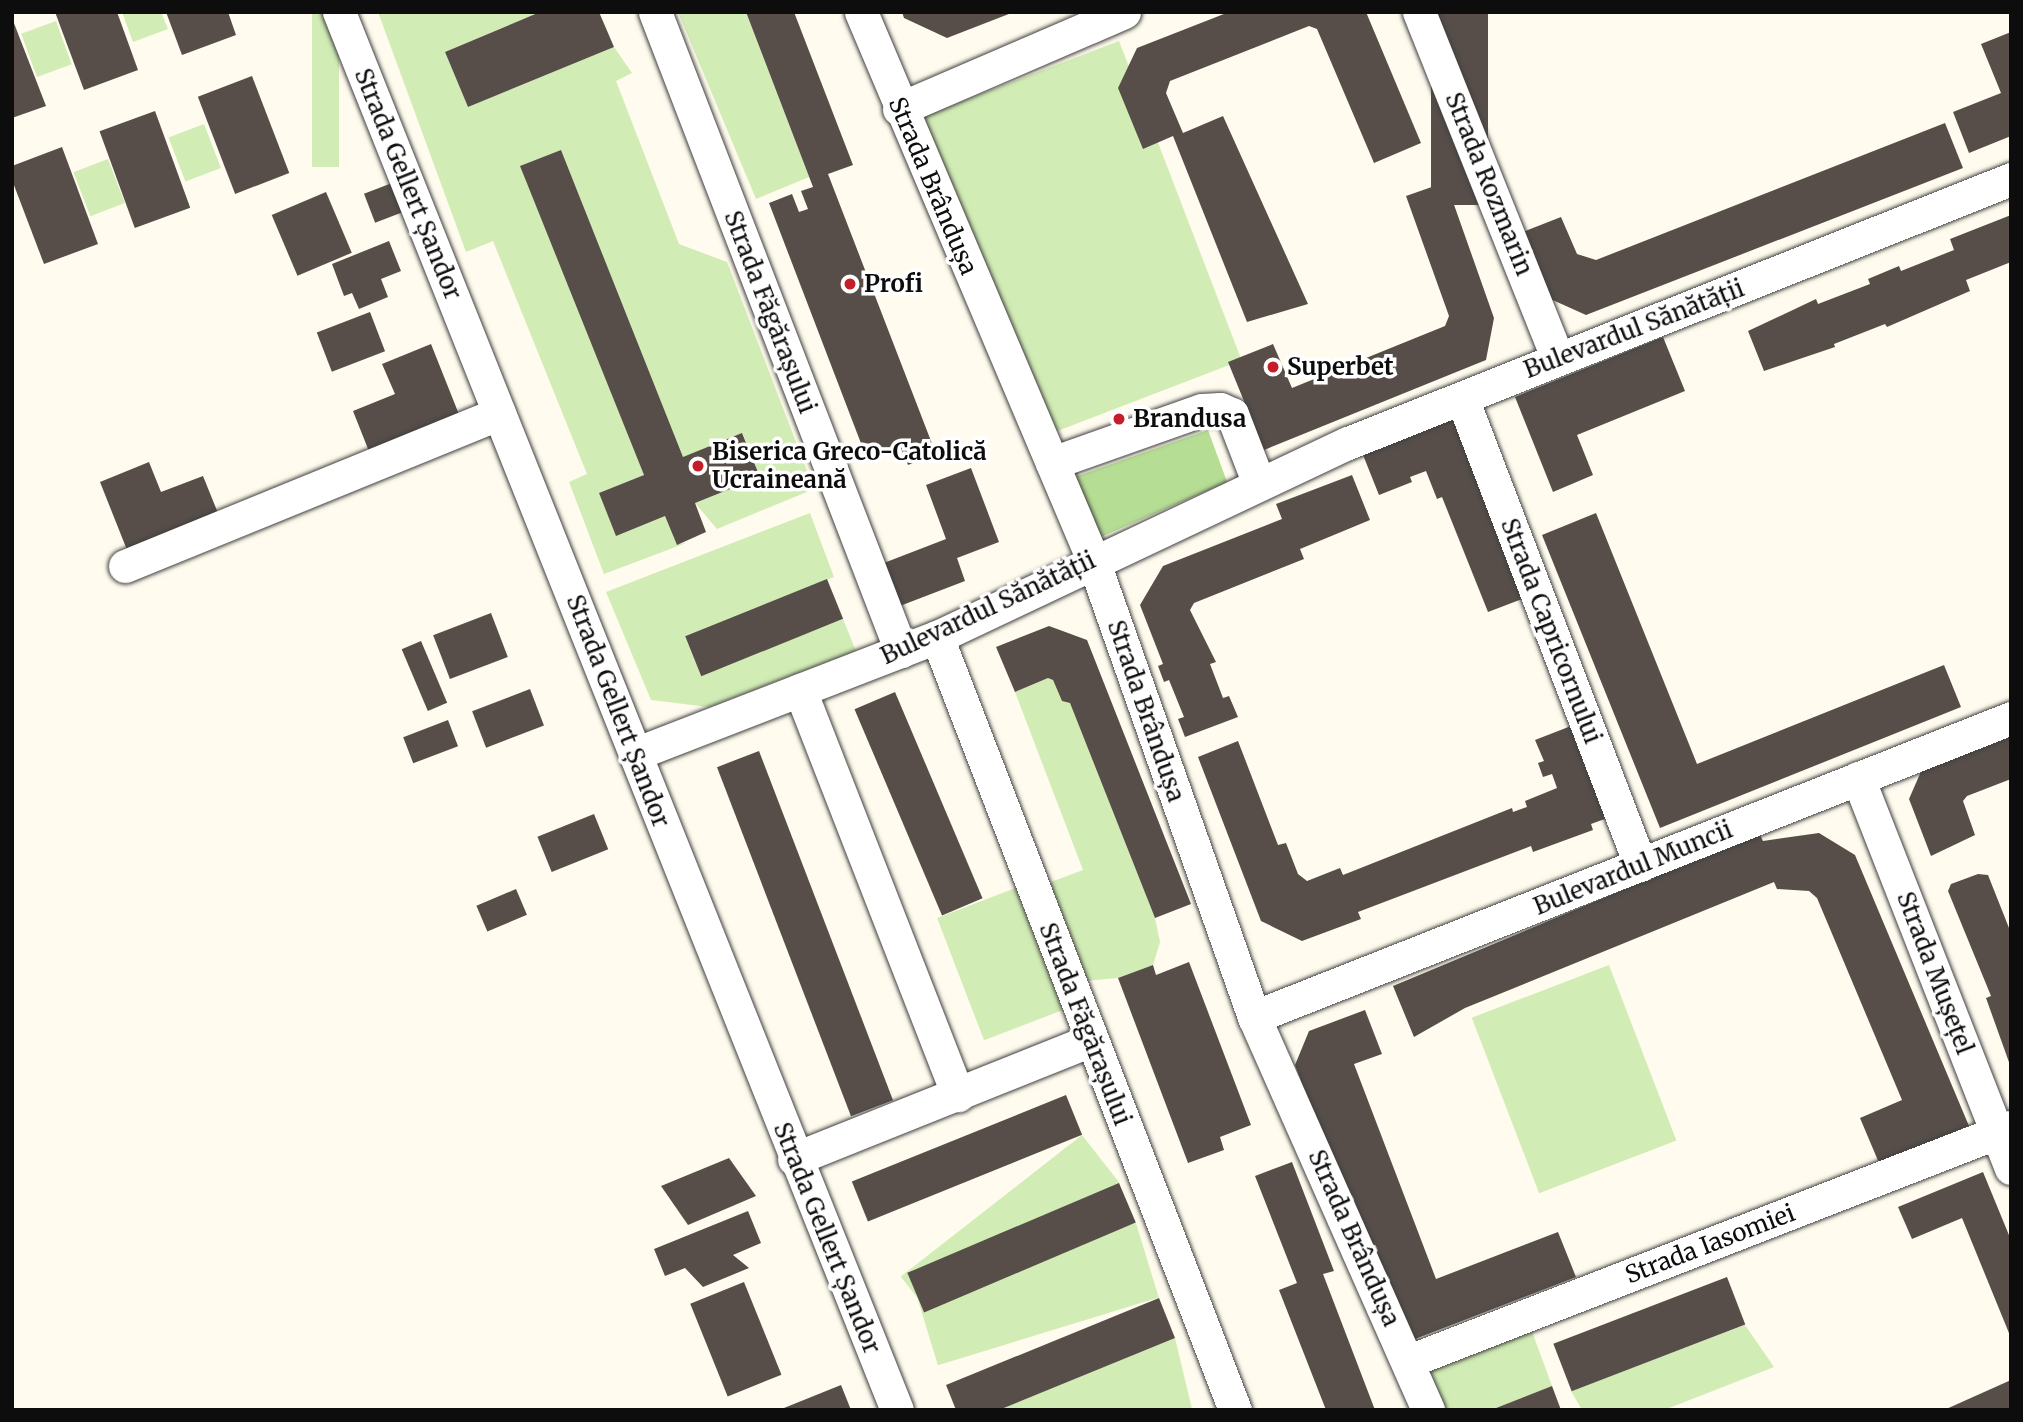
<!DOCTYPE html>
<html>
<head>
<meta charset="utf-8">
<style>
  body { margin:0 }
  #map { position:relative; width:2023px; height:1422px; overflow:hidden; background:#fffbee; font-family:Merriweather,serif }
  div>[style] { position:absolute }
  [style*='--x'] { left:calc(var(--x)*1px); top:calc(var(--y)*1px); width:calc(var(--w)*1px); rotate:calc(var(--a)*1deg) }
  .green>* { inset:0; background:#d2ecb5; transform-origin:0 0 }
  .forest>* { inset:0; background:#b6dd94 }
  .building>* { inset:0; background:#574e49; transform-origin:0 0 }
  .roads { filter:drop-shadow(0 0 2px #404040) drop-shadow(0 0 2px #404040) }
  .minor>* { height:33px; margin:-16.5px; padding:0 16.5px; transform-origin:16.5px; border-radius:16.5px; background:#fff }
  .dots>* { width:19px; height:19px; translate:-50% -50%; box-sizing:border-box; border:4px solid #fff; border-radius:50% }
  span { translate:-50% -50%; white-space:nowrap; text-align:center; line-height:1.15; -webkit-text-stroke:7px #fff; paint-order:stroke }
  .street-label { font-size:24px; color:#0d0d0d }
  .poi-label { font-size:24px; color:#0d0d0d; font-weight:700 }
  .left { translate:0 -50%; text-align:left }
  .frame { position:absolute; inset:0; border:14px solid #0d0d0d; pointer-events:none }
</style>
</head>
<body>
<div id="map">
  <div class="green">
    <div style="clip-path:polygon(122px 12px,161px 12px,168px 29px,133px 42px)"></div>
    <div style="left:312px;top:12px;width:27px;height:155px"></div>
    <div style="clip-path:polygon(378px 12px,540px 12px,445px 52px,468px 107px,614px 47px,632px 73px,616px 81px,679px 244px,727px 262px,814px 489px,717px 529px,695px 503px,760px 477px,743px 434px,683px 457px,561px 150px,521px 166px,644px 475px,599px 493px,616px 535px,665px 516px,677px 544px,686px 543px,604px 574px,569px 482px,587px 474px,493px 241px,466px 252px)"></div>
    <div style="clip-path:polygon(678px 12px,746px 12px,809px 177px,756px 199px)"></div>
    <div style="left:56px;top:21px;width:46px;height:37px;rotate:70deg"></div>
    <div style="left:1119px;top:41px;width:342px;height:214px;rotate:69deg"></div>
    <div style="left:204px;top:124px;width:47px;height:38px;rotate:69deg"></div>
    <div style="left:108px;top:159px;width:47px;height:37px;rotate:69deg"></div>
    <div style="clip-path:polygon(810px 513px,834px 577px,685px 637px,701px 676px,843px 619px,856px 651px,709px 707px,651px 700px,606px 592px)"></div>
    <div style="clip-path:polygon(1048px 678px,1053px 680px,1062px 701px,1070px 703px,1155px 918px,1160px 942px,1153px 965px,1118px 978px,1084px 981px,1048px 883px,1083px 870px,1015px 692px)"></div>
    <div style="left:1023px;top:885px;width:131px;height:92px;rotate:69deg"></div>
    <div style="left:1609px;top:965px;width:188px;height:147px;rotate:69deg"></div>
    <div style="left:1082px;top:1135px;width:61px;height:230px;rotate:52deg"></div>
    <div style="left:1136px;top:1223px;width:78px;height:231px;rotate:73deg"></div>
    <div style="clip-path:polygon(1526px 1315px,1552px 1386px,1491px 1410px,1445px 1410px,1424px 1355px)"></div>
    <div style="clip-path:polygon(1745px 1325px,1774px 1367px,1664px 1410px,1582px 1410px,1571px 1391px)"></div>
    <div style="clip-path:polygon(1175px 1338px,1192px 1409px,999px 1410px)"></div>
  </div>
  <div class="forest">
    <div style="clip-path:polygon(1208px 430px,1227px 482px,1101px 537px,1072px 478px)"></div>
  </div>
  <div class="building">
    <div style="clip-path:polygon(55px 12px,117px 12px,138px 70px,84px 90px)"></div>
    <div style="clip-path:polygon(166px 12px,228px 12px,236px 35px,182px 55px)"></div>
    <div style="clip-path:polygon(540px 12px,599px 12px,614px 47px,468px 107px,445px 52px)"></div>
    <div style="clip-path:polygon(746px 12px,794px 12px,853px 165px,828px 174px,936px 454px,908px 465px,900px 446px,867px 459px,769px 203px,792px 194px,799px 212px,808px 209px,801px 191px,813px 187px)"></div>
    <div style="clip-path:polygon(902px 12px,1014px 12px,947px 38px,904px 18px)"></div>
    <div style="clip-path:polygon(1229px 12px,1366px 12px,1421px 143px,1374px 163px,1317px 29px,1309px 26px,1170px 81px,1166px 93px,1183px 133px,1223px 116px,1308px 304px,1247px 322px,1173px 136px,1143px 149px,1118px 88px,1137px 48px)"></div>
    <div style="left:1431px;top:12px;width:57px;height:193px"></div>
    <div style="clip-path:polygon(12px 18px,46px 106px,12px 118px)"></div>
    <div style="clip-path:polygon(2011px 32px,2011px 136px,1969px 153px,1953px 112px,2001px 93px,1981px 44px)"></div>
    <div style="left:252px;top:76px;width:104px;height:58px;rotate:69deg"></div>
    <div style="left:155px;top:111px;width:103px;height:59px;rotate:70deg"></div>
    <div style="clip-path:polygon(1945px 123px,1963px 168px,1586px 315px,1546px 297px,1523px 232px,1561px 217px,1577px 254px,1596px 260px)"></div>
    <div style="clip-path:polygon(62px 147px,98px 244px,44px 264px,12px 180px,12px 166px)"></div>
    <div style="clip-path:polygon(561px 150px,683px 457px,742px 433px,760px 477px,695px 503px,706px 532px,677px 545px,665px 516px,616px 536px,599px 493px,644px 475px,520px 166px)"></div>
    <div style="clip-path:polygon(1446px 182px,1494px 318px,1486px 360px,1264px 450px,1228px 362px,1273px 344px,1292px 388px,1445px 326px,1449px 316px,1406px 196px)"></div>
    <div style="left:392px;top:183px;width:31px;height:30px;rotate:69deg"></div>
    <div style="left:326px;top:192px;width:66px;height:59px;rotate:67deg"></div>
    <div style="clip-path:polygon(2011px 215px,2011px 262px,1966px 280px,1970px 291px,1887px 327px,1885px 324px,1834px 344px,1835px 347px,1764px 371px,1748px 331px,1816px 299px,1818px 304px,1870px 284px,1868px 279px,1899px 266px,1901px 271px,1954px 250px,1950px 239px)"></div>
    <div style="clip-path:polygon(389px 241px,401px 271px,381px 279px,388px 297px,359px 309px,352px 293px,344px 296px,332px 264px)"></div>
    <div style="left:370px;top:312px;width:42px;height:57px;rotate:69deg"></div>
    <div style="clip-path:polygon(1663px 337px,1685px 391px,1577px 435px,1593px 475px,1553px 492px,1515px 397px)"></div>
    <div style="clip-path:polygon(431px 344px,462px 422px,372px 459px,353px 411px,395px 394px,382px 364px)"></div>
    <div style="clip-path:polygon(1455px 412px,1527px 597px,1488px 612px,1442px 497px,1437px 499px,1426px 471px,1410px 477px,1412px 482px,1379px 495px,1363px 455px,1379px 449px,1376px 443px)"></div>
    <div style="clip-path:polygon(149px 462px,161px 492px,203px 476px,222px 523px,131px 560px,100px 482px)"></div>
    <div style="clip-path:polygon(971px 468px,999px 542px,957px 558px,965px 581px,892px 609px,876px 566px,946px 539px,926px 485px)"></div>
    <div style="clip-path:polygon(1352px 475px,1370px 520px,1300px 549px,1304px 559px,1194px 603px,1190px 610px,1216px 662px,1210px 664px,1223px 698px,1229px 696px,1238px 717px,1185px 737px,1178px 719px,1184px 717px,1169px 680px,1164px 682px,1158px 666px,1163px 664px,1140px 605px,1163px 566px,1282px 519px,1276px 504px)"></div>
    <div style="clip-path:polygon(1596px 513px,1697px 764px,1944px 665px,1961px 707px,1660px 828px,1542px 535px)"></div>
    <div style="left:827px;top:579px;width:43px;height:153px;rotate:68deg"></div>
    <div style="left:491px;top:613px;width:47px;height:62px;rotate:69deg"></div>
    <div style="clip-path:polygon(1049px 626px,1087px 640px,1191px 904px,1155px 918px,1070px 703px,1062px 701px,1053px 680px,1048px 678px,1015px 692px,996px 647px)"></div>
    <div style="left:421px;top:641px;width:67px;height:21px;rotate:67deg"></div>
    <div style="left:530px;top:689px;width:39px;height:62px;rotate:69deg"></div>
    <div style="left:895px;top:692px;width:224px;height:44px;rotate:67deg"></div>
    <div style="left:448px;top:720px;width:28px;height:48px;rotate:69deg"></div>
    <div style="clip-path:polygon(2011px 725px,2011px 779px,1967px 796px,1963px 801px,1975px 835px,1931px 856px,1909px 799px,1926px 760px)"></div>
    <div style="clip-path:polygon(1571px 726px,1613px 816px,1591px 824px,1593px 830px,1533px 852px,1531px 846px,1358px 912px,1361px 919px,1302px 941px,1261px 921px,1198px 757px,1238px 741px,1278px 845px,1286px 843px,1298px 874px,1307px 881px,1340px 868px,1343px 875px,1512px 808px,1513px 812px,1527px 807px,1525px 801px,1557px 788px,1552px 774px,1543px 777px,1538px 763px,1544px 761px,1535px 740px)"></div>
    <div style="left:759px;top:751px;width:374px;height:45px;rotate:69deg"></div>
    <div style="left:594px;top:814px;width:38px;height:61px;rotate:68deg"></div>
    <div style="clip-path:polygon(1759px 833px,1763px 841px,1819px 833px,1855px 855px,1969px 1126px,1879px 1163px,1860px 1118px,1902px 1100px,1817px 898px,1809px 891px,1777px 889px,1774px 882px,1465px 1008px,1414px 1037px,1393px 986px)"></div>
    <div style="clip-path:polygon(1978px 874px,1988px 875px,2011px 933px,2010px 1065px,1986px 998px,1991px 996px,1948px 891px,1951px 884px)"></div>
    <div style="left:516px;top:889px;width:28px;height:43px;rotate:67deg"></div>
    <div style="clip-path:polygon(1189px 962px,1251px 1125px,1220px 1137px,1224px 1150px,1188px 1163px,1118px 978px,1153px 965px,1156px 975px)"></div>
    <div style="clip-path:polygon(1365px 1010px,1382px 1054px,1354px 1064px,1436px 1279px,1558px 1232px,1576px 1277px,1402px 1344px,1295px 1065px,1309px 1031px)"></div>
    <div style="left:1066px;top:1095px;width:43px;height:231px;rotate:68deg"></div>
    <div style="clip-path:polygon(729px 1158px,756px 1196px,688px 1225px,661px 1186px)"></div>
    <div style="clip-path:polygon(1292px 1162px,1334px 1271px,1323px 1274px,1375px 1410px,1326px 1410px,1279px 1290px,1297px 1283px,1255px 1176px)"></div>
    <div style="clip-path:polygon(1983px 1172px,2011px 1240px,2011px 1338px,1962px 1218px,1912px 1239px,1898px 1207px)"></div>
    <div style="left:1119px;top:1183px;width:43px;height:230px;rotate:67deg"></div>
    <div style="clip-path:polygon(748px 1211px,761px 1243px,733px 1255px,749px 1268px,703px 1287px,685px 1268px,665px 1276px,654px 1249px)"></div>
    <div style="left:1727px;top:1277px;width:51px;height:186px;rotate:69deg"></div>
    <div style="left:744px;top:1282px;width:100px;height:58px;rotate:68deg"></div>
    <div style="clip-path:polygon(1159px 1298px,1175px 1338px,999px 1410px,956px 1410px,946px 1385px)"></div>
    <div style="clip-path:polygon(2011px 1380px,2011px 1410px,1944px 1410px)"></div>
    <div style="clip-path:polygon(841px 1385px,851px 1410px,779px 1410px)"></div>
    <div style="clip-path:polygon(1552px 1386px,1561px 1410px,1491px 1410px)"></div>
  </div>
  <div class="roads">
    <div class="minor">
      <div style="--x:339;--y:12;--w:1505;--a:68.24"></div>
      <div style="--x:655;--y:12;--w:685;--a:68.94"></div>
      <div style="--x:861;--y:12;--w:595;--a:67.05"></div>
      <div style="--x:1093;--y:560;--w:485;--a:70.6"></div>
      <div style="--x:1254;--y:1017;--w:430;--a:66.1"></div>
      <div style="--x:1419;--y:12;--w:372;--a:68.2"></div>
      <div style="--x:899;--y:109;--w:245;--a:-23.3"></div>
      <div style="--x:1462;--y:398;--w:500;--a:69.1"></div>
      <div style="--x:1052;--y:463;--w:159;--a:-19.5"></div>
      <div style="--x:1202;--y:410;--w:18;--a:-3"></div>
      <div style="--x:1220;--y:409;--w:13;--a:23"></div>
      <div style="--x:1232;--y:414;--w:75;--a:68.9"></div>
      <div style="--x:125;--y:566;--w:404;--a:-22.2"></div>
      <div style="--x:937;--y:637;--w:828;--a:68.92"></div>
      <div style="--x:800;--y:690;--w:435;--a:68.7"></div>
      <div style="--x:635;--y:754;--w:324;--a:-21.2"></div>
      <div style="--x:937;--y:637;--w:454;--a:-25.3"></div>
      <div style="--x:1348;--y:443;--w:714;--a:-21.71"></div>
      <div style="--x:1858;--y:778;--w:419;--a:68.6"></div>
      <div style="--x:1254;--y:1017;--w:814;--a:-21.55"></div>
      <div style="--x:794;--y:1159;--w:320;--a:-21.8"></div>
      <div style="--x:1409;--y:1361;--w:646;--a:-21.24"></div>
    </div>
  </div>
  <div class="dots">
    <div style="left:850px;top:284px;background:#c51e29"></div>
    <div style="left:1273px;top:367px;background:#c51e29"></div>
    <div style="left:1119px;top:419px;background:#c51e29"></div>
    <div style="left:698px;top:466px;background:#c51e29"></div>
  </div>
  <div class="street-label">
    <span style="left:408px;top:184px;rotate:68deg">Strada Gellert Șandor</span>
    <span style="left:1489px;top:184px;rotate:68deg">Strada Rozmarin</span>
    <span style="left:933px;top:186px;rotate:67deg">Strada Brândușa</span>
    <span style="left:770px;top:312px;rotate:69deg">Strada Făgărașului</span>
    <span style="left:1634px;top:329px;rotate:-21deg">Bulevardul Sănătății</span>
    <span style="left:988px;top:608px;rotate:-25deg">Bulevardul Sănătății</span>
    <span style="left:1551px;top:631px;rotate:69deg">Strada Capricornului</span>
    <span style="left:618px;top:711px;rotate:69deg">Strada Gellert Șandor</span>
    <span style="left:1146px;top:711px;rotate:71deg">Strada Brândușa</span>
    <span style="left:1633px;top:868px;rotate:-22deg">Bulevardul Muncii</span>
    <span style="left:1935px;top:973px;rotate:69deg">Strada Mușețel</span>
    <span style="left:1085px;top:1024px;rotate:69deg">Strada Făgărașului</span>
    <span style="left:827px;top:1238px;rotate:68deg">Strada Gellert Șandor</span>
    <span style="left:1354px;top:1238px;rotate:66deg">Strada Brândușa</span>
    <span style="left:1710px;top:1244px;rotate:-21deg">Strada Iasomiei</span>
  </div>
  <div class="poi-label">
    <span class="left" style="left:864px;top:284px">Profi</span>
    <span class="left" style="left:1287px;top:367px">Superbet</span>
    <span class="left" style="left:1133px;top:419px">Brandusa</span>
    <span class="left" style="left:712px;top:466px">Biserica Greco-Catolică<br>Ucraineană</span>
  </div>
  <div class="frame"></div>
</div>
</body>
</html>
